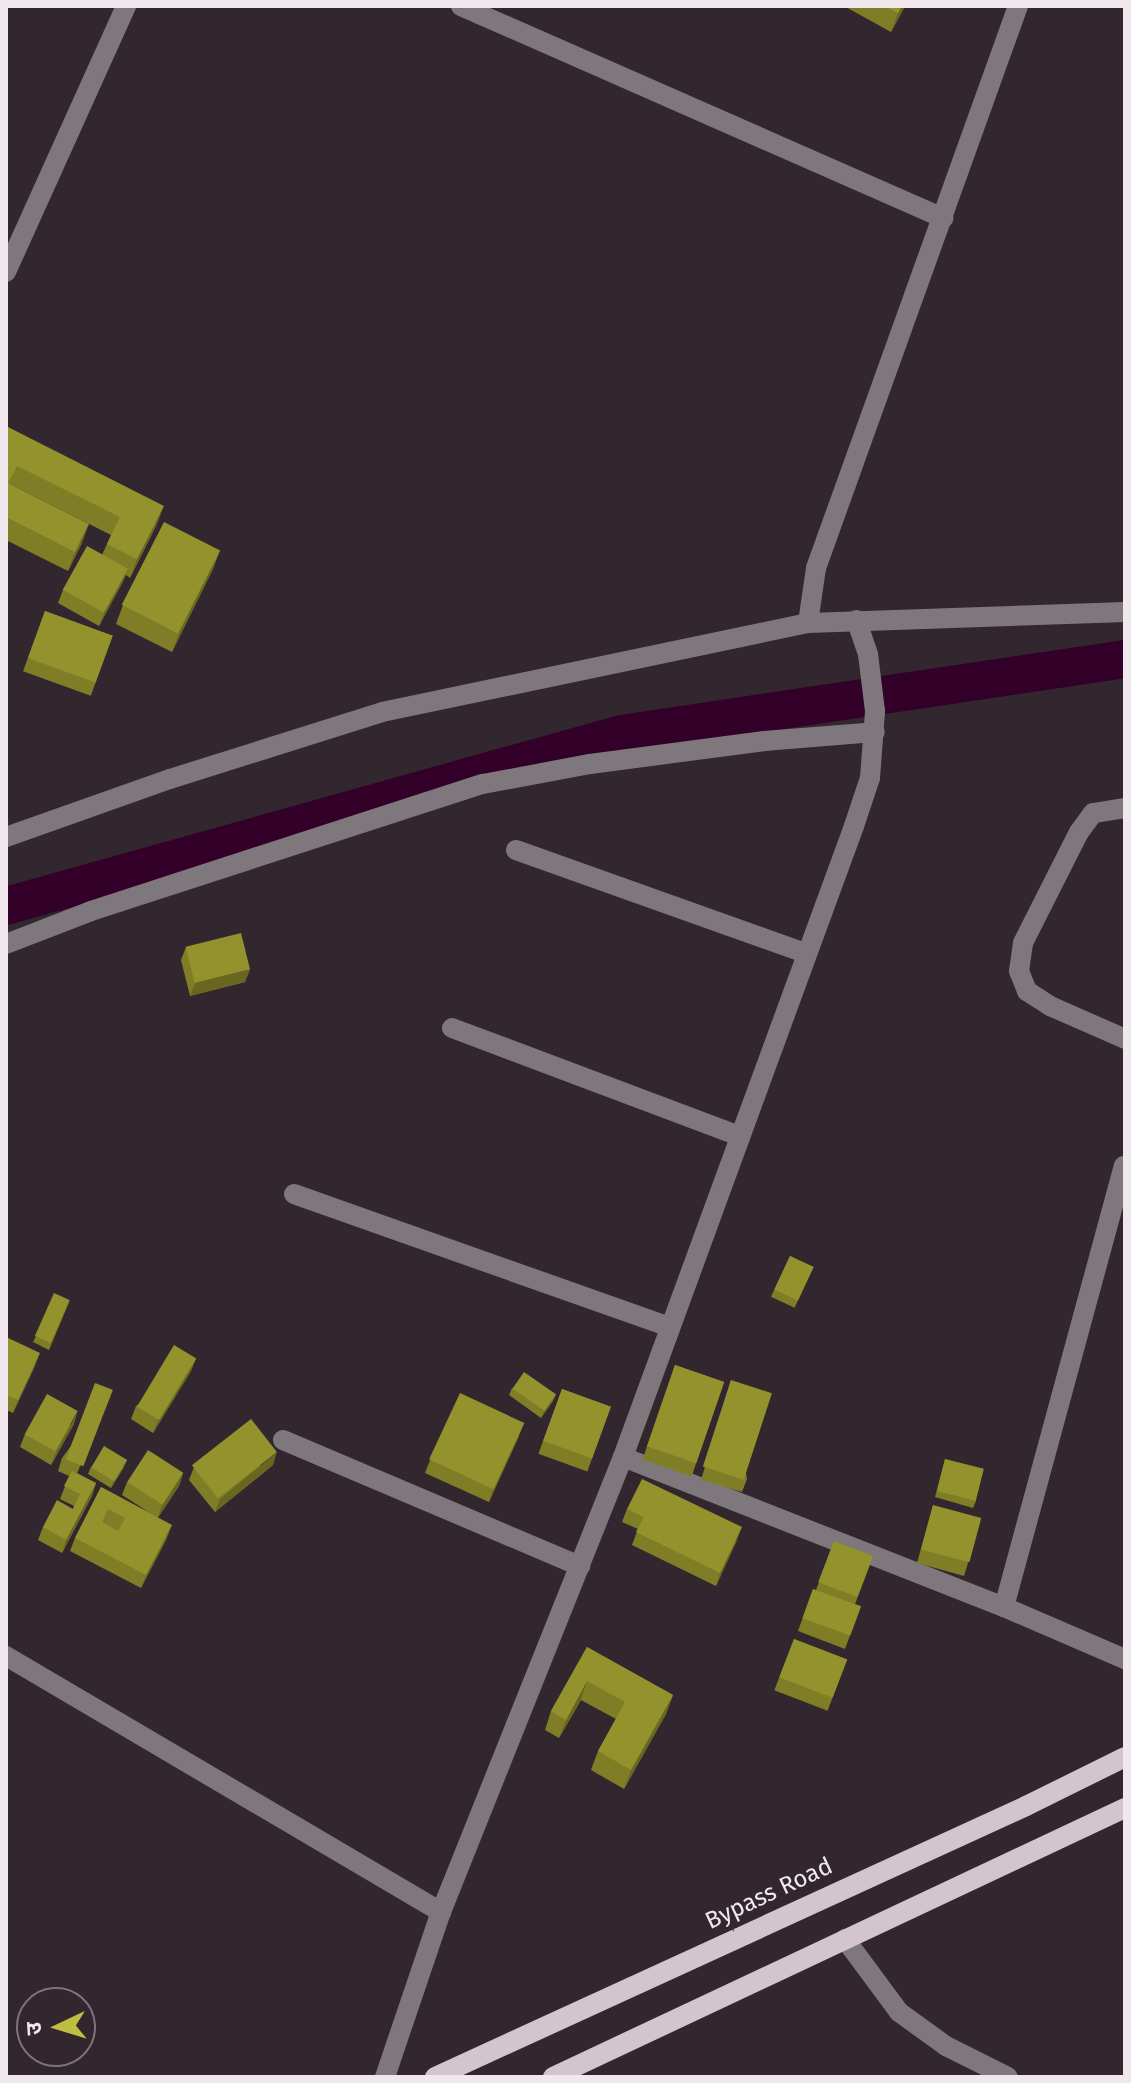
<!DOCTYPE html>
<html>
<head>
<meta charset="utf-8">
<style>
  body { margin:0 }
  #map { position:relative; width:1131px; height:2083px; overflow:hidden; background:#32272f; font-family:"Fira Sans","Noto Sans Devanagari",sans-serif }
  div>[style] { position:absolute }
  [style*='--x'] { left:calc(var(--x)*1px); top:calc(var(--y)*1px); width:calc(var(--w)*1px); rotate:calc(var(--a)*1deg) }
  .canal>* { height:38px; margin:-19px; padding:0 19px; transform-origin:19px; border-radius:19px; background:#320028 }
  .minor>* { height:20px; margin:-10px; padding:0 10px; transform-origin:10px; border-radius:10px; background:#7e787c }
  .major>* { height:20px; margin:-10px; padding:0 10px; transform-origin:10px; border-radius:10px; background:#d2c5ce }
  .wall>* { inset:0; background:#7f7e27; transform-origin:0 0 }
  .shaded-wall>* { inset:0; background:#686620 }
  .building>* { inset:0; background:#94922d; transform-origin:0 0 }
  span { translate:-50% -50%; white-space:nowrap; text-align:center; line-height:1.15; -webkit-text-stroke:8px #32272f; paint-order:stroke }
  .street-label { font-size:24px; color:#f0e8ed }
  .frame { position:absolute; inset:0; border:8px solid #f0e8ed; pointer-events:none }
  .north { position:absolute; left:16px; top:1987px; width:80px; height:80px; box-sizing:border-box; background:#32272f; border:2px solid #7e747b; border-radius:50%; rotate:266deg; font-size:22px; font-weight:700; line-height:32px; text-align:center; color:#f0e8ed }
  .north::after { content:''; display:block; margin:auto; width:28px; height:36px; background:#c0be41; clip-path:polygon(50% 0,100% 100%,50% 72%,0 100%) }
</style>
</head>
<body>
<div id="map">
  <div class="canal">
    <div style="--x:6;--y:906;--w:639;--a:-15.62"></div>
    <div style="--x:621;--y:734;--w:510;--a:-8.46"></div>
  </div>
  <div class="minor">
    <div style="--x:461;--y:6;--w:527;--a:23.74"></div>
    <div style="--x:6;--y:272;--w:292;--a:-65.7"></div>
    <div style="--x:808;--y:623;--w:56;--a:-81.7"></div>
    <div style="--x:816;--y:568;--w:597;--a:-70.23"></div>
    <div style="--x:1125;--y:808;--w:32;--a:171"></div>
    <div style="--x:1093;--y:813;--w:24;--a:126"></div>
    <div style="--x:1079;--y:832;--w:124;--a:116.8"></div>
    <div style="--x:1023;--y:943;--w:28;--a:98"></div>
    <div style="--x:1019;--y:971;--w:22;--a:68"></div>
    <div style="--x:1027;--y:991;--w:27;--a:33"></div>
    <div style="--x:1050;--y:1006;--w:82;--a:23.7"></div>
    <div style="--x:6;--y:837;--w:174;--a:-19.5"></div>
    <div style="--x:170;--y:779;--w:222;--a:-17.5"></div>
    <div style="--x:382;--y:712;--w:435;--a:-11.8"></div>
    <div style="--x:808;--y:623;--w:317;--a:-2"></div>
    <div style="--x:516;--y:850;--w:308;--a:19.6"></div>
    <div style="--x:6;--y:944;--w:91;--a:-21.2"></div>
    <div style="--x:91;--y:911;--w:412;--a:-18"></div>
    <div style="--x:483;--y:784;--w:109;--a:-10.6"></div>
    <div style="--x:590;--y:764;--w:176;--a:-7.5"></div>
    <div style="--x:764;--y:741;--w:111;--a:-4.6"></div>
    <div style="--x:452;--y:1028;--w:308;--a:20.6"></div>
    <div style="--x:294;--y:1194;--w:399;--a:19.5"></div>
    <div style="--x:283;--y:1440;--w:323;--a:23"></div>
    <div style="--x:623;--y:1457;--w:409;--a:21.5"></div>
    <div style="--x:1004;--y:1607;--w:132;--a:23.3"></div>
    <div style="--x:1004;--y:1607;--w:457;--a:-74.8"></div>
    <div style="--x:6;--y:1656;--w:505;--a:30.48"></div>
    <div style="--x:845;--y:1939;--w:91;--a:53.5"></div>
    <div style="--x:899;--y:2012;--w:58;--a:35.9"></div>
    <div style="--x:946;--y:2046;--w:69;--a:26.6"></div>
    <div style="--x:385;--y:2077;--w:174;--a:-71.3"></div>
    <div style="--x:441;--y:1912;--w:490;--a:-68.2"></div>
    <div style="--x:623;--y:1457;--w:672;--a:-69.89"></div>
    <div style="--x:854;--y:826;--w:51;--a:-71.6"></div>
    <div style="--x:870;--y:778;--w:67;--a:-85.7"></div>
    <div style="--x:875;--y:711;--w:57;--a:-97"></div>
    <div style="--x:868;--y:654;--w:36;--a:-109"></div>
  </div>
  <div class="major">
    <div style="--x:435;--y:2077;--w:650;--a:-24.63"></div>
    <div style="--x:1026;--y:1806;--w:110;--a:-26.3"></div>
    <div style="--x:553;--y:2077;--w:632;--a:-25.19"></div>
  </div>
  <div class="wall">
    <div style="clip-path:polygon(844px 6px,905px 6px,891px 32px)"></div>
    <div style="clip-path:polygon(6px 426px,157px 524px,130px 578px,126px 575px,99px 626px,58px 603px,63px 590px,102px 555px,111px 535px,10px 484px,82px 543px,68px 571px,6px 540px)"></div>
    <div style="clip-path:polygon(220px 550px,213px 569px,172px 652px,116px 624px,123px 605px)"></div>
    <div style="left:45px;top:611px;width:72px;height:64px;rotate:20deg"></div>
    <div style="clip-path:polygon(186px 947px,250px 969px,245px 982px,190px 996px,181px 960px)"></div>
    <div style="left:790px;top:1256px;width:26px;height:45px;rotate:25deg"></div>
    <div style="clip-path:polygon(70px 1300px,49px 1350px,33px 1342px,36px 1336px)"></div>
    <div style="clip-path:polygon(6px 1337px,35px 1366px,13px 1413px,6px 1410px)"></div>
    <div style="clip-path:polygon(196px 1358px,191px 1371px,153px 1433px,131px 1419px,136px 1406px)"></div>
    <div style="left:675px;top:1365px;width:52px;height:100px;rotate:19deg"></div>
    <div style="clip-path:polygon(731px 1380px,747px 1479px,742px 1492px,701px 1480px)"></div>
    <div style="clip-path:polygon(512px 1388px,556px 1394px,553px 1401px,541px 1418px,509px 1395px)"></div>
    <div style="left:562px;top:1389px;width:52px;height:69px;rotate:20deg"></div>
    <div style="clip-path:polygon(113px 1390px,77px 1473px,96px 1483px,92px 1496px,62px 1553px,38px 1540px,43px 1527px,73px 1509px,74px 1506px,60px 1499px,69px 1476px,58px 1471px,62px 1458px)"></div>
    <div style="clip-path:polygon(74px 1424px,51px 1465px,20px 1447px,25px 1434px)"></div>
    <div style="clip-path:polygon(519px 1436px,489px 1502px,425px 1473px,430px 1460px)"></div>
    <div style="clip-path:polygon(945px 1459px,976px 1501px,973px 1508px,935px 1497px)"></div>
    <div style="clip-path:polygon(273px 1465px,215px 1512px,189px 1480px,194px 1467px)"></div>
    <div style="clip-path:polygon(91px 1467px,124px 1467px,111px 1488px,88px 1474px)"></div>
    <div style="clip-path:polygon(183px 1473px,179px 1486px,158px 1517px,167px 1538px,141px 1588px,70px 1551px,75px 1538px,101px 1487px,150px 1513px,122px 1495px,127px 1482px)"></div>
    <div style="clip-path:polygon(933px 1505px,968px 1563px,964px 1576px,917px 1563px)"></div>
    <div style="clip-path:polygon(627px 1509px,737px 1540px,716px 1586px,632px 1545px,638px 1529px,622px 1522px)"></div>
    <div style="clip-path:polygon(834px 1541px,873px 1556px,855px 1604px,861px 1606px,845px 1649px,798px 1631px,813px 1589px,816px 1590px)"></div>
    <div style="left:794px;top:1639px;width:57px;height:55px;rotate:21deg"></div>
    <div style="clip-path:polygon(587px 1647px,673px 1695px,666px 1714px,624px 1789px,591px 1770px,598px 1751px,616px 1719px,581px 1700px,559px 1738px,545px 1730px,551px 1711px)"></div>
  </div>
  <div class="shaded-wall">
    <div style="clip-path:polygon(902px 6px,905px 6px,891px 32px,898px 13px)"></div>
    <div style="clip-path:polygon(164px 506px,157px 524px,130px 578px,137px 559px)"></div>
    <div style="clip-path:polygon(89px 524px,82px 543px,68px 571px,75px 552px)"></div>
    <div style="clip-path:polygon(220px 550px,213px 569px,172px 652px,179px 633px)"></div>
    <div style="clip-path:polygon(128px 569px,123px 582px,99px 626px,104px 613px)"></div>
    <div style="clip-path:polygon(250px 969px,245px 982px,190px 996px,195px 983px)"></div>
    <div style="clip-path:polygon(40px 1353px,35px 1366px,13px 1413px,18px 1400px)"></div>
    <div style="clip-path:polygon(196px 1358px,191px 1371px,153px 1433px,158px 1420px)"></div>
    <div style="clip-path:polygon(113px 1390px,108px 1403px,75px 1479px,80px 1466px)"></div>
    <div style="clip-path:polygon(556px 1394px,553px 1401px,541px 1418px,544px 1411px)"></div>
    <div style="clip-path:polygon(78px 1411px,74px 1424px,51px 1465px,56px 1452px)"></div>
    <div style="clip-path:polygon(524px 1423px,519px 1436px,489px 1502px,493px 1489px)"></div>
    <div style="clip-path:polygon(277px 1452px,273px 1465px,215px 1512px,220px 1499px)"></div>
    <div style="clip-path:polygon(127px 1460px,124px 1467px,111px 1488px,113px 1482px)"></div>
    <div style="clip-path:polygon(183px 1473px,179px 1486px,158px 1518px,162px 1505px)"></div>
    <div style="clip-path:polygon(96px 1483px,92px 1496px,62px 1553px,66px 1540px)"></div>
    <div style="clip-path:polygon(172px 1525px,167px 1538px,141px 1588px,146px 1575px)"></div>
    <div style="clip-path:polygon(742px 1527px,737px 1540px,716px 1586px,720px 1573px)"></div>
    <div style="clip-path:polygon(587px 1681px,581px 1700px,559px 1738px,566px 1720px)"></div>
    <div style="clip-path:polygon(673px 1695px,666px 1714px,624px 1789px,631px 1770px)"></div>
  </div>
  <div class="building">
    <div style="clip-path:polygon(885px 6px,902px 6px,898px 13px)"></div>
    <div style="clip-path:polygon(6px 426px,164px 506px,137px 559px,107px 544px,120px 517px,17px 466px,8px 483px,89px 524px,75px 552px,6px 517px)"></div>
    <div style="left:164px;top:522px;width:63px;height:93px;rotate:27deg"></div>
    <div style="left:87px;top:546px;width:47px;height:50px;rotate:29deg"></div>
    <div style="left:45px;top:611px;width:72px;height:50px;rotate:20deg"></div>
    <div style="left:241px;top:933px;width:37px;height:57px;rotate:76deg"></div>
    <div style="left:790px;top:1256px;width:26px;height:37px;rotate:25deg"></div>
    <div style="left:54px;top:1293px;width:17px;height:47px;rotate:24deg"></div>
    <div style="clip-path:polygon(6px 1337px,40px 1353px,18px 1400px,6px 1395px)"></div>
    <div style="left:174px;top:1345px;width:26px;height:72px;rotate:31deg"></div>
    <div style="left:675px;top:1365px;width:52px;height:86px;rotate:19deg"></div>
    <div style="left:524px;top:1372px;width:39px;height:20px;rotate:35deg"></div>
    <div style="left:731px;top:1380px;width:43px;height:91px;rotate:18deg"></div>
    <div style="left:95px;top:1383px;width:19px;height:82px;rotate:21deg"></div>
    <div style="left:562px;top:1389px;width:52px;height:55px;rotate:20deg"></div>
    <div style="left:460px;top:1393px;width:71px;height:73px;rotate:25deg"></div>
    <div style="left:47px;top:1394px;width:35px;height:46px;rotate:29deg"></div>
    <div style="left:251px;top:1419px;width:42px;height:75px;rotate:52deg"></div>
    <div style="left:104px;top:1446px;width:27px;height:25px;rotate:31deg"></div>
    <div style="left:148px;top:1450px;width:42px;height:38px;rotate:33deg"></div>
    <div style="left:945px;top:1459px;width:40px;height:33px;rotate:14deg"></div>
    <div style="clip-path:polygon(72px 1471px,96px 1483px,66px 1540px,43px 1527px,57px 1500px,73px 1509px,80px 1494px,64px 1486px)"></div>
    <div style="clip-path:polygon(642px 1479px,742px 1527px,720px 1573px,636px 1532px,644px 1517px,627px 1509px)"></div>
    <div style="clip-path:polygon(evenodd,101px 1487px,172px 1525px,146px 1575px,75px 1538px,101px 1487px,108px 1509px,125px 1518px,118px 1531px,102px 1522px,108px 1509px)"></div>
    <div style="left:933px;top:1505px;width:50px;height:46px;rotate:15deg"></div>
    <div style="left:834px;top:1541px;width:42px;height:44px;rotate:21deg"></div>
    <div style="left:813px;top:1589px;width:51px;height:31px;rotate:20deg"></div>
    <div style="left:794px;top:1639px;width:57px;height:41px;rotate:21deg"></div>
    <div style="clip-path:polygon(587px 1647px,673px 1695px,631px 1770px,598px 1751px,625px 1702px,587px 1681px,566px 1720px,551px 1711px)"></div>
  </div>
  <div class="street-label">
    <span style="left:769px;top:1894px;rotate:-25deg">Bypass Road</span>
  </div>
  <div class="frame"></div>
  <div class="north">उ</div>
</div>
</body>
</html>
